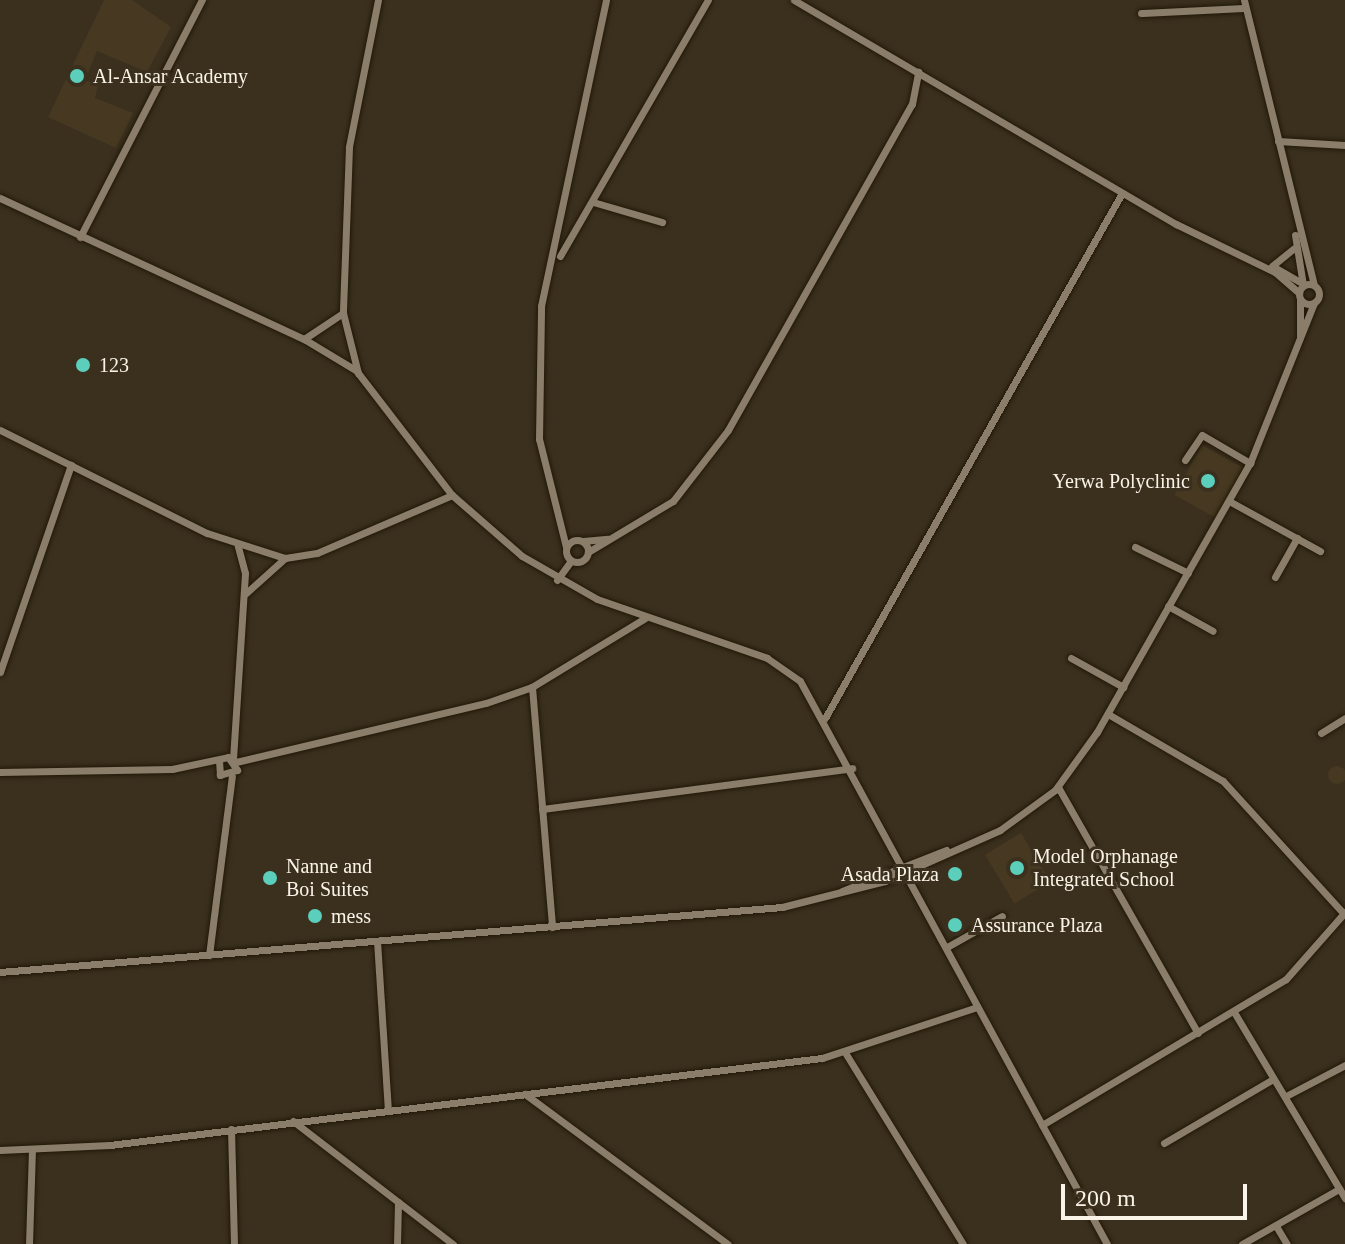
<!DOCTYPE html>
<html>
<head>
<meta charset="utf-8">
<style>
  body { margin:0 }
  #map { position:relative; width:1345px; height:1244px; overflow:hidden; background:#3b301e; font-family:"Times New Roman",serif }
  div>[style] { position:absolute }
  [style*='--x'] { left:calc(var(--x)*1px); top:calc(var(--y)*1px); width:calc(var(--w)*1px); rotate:calc(var(--a)*1deg) }
  .built>* { inset:0; background:#473921; transform-origin:0 0 }
  .round { border-radius:50% }
  .roads { filter:drop-shadow(0 0 2px #211807) drop-shadow(0 0 2px #211807) }
  .minor>* { height:7px; margin:-3.5px; padding:0 3.5px; transform-origin:3.5px; border-radius:3.5px; background:#8a7e6a }
  .minor>.ring { margin:-3.5px; padding:0; box-sizing:content-box; background:none; border:7px solid #8a7e6a; border-radius:50% }
  .dots>* { width:22px; height:22px; translate:-50% -50%; box-sizing:border-box; border:4px solid #3b301e; border-radius:50% }
  span { translate:-50% -50%; white-space:nowrap; text-align:center; line-height:1.15; -webkit-text-stroke:6px #3b301e; paint-order:stroke }
  .poi-label { font-size:20px; color:#faf3e8 }
  .left { translate:0 -50%; text-align:left }
  .right { translate:-100% -50%; text-align:right }
  .scale { position:absolute; left:1061px; top:1184px; width:186px; height:36px; box-sizing:border-box; border:4px solid #faf3e8; border-top:0; padding-left:10px; font-size:24px; line-height:28px; white-space:nowrap; color:#faf3e8; -webkit-text-stroke:6px #3b301e; paint-order:stroke }
</style>
</head>
<body>
<div id="map">
  <div class="built">
    <div style="clip-path:polygon(104px 0,132px 0,171px 27px,147px 72px,97px 51px,85px 80px,98px 85px,95px 98px,133px 113px,116px 148px,48px 117px)"></div>
    <div style="left:1202px;top:445px;width:47px;height:57px;rotate:29deg"></div>
    <div class="round" style="left:1328px;top:766px;width:18px;height:18px"></div>
    <div style="left:1021px;top:833px;width:57px;height:42px;rotate:59deg"></div>
  </div>
  <div class="roads">
    <div class="minor">
      <div style="--x:378;--y:0;--w:150;--a:101.2"></div>
      <div style="--x:349;--y:147;--w:166;--a:92.1"></div>
      <div style="--x:343;--y:313;--w:62;--a:76"></div>
      <div style="--x:358;--y:373;--w:154;--a:52.4"></div>
      <div style="--x:452;--y:495;--w:93;--a:41.1"></div>
      <div style="--x:522;--y:556;--w:86;--a:29.8"></div>
      <div style="--x:597;--y:599;--w:180;--a:19.1"></div>
      <div style="--x:767;--y:658;--w:40;--a:34.9"></div>
      <div style="--x:800;--y:681;--w:641;--a:61.4"></div>
      <div style="--x:794;--y:0;--w:443;--a:30.4"></div>
      <div style="--x:1176;--y:224;--w:110;--a:25.9"></div>
      <div style="--x:1275;--y:272;--w:32;--a:41"></div>
      <div style="--x:1244;--y:0;--w:292;--a:76.2"></div>
      <div style="--x:1141;--y:13;--w:104;--a:-2.8"></div>
      <div style="--x:1278;--y:141;--w:67;--a:3.4"></div>
      <div style="--x:0;--y:198;--w:335;--a:24.9"></div>
      <div style="--x:304;--y:339;--w:62;--a:31.1"></div>
      <div style="--x:593;--y:202;--w:72;--a:16.2"></div>
      <div style="--x:1295;--y:235;--w:51;--a:80.9"></div>
      <div style="--x:80;--y:237;--w:267;--a:-62.8"></div>
      <div style="--x:560;--y:256;--w:296;--a:-60"></div>
      <div style="--x:1272;--y:266;--w:28;--a:-39"></div>
      <div style="--x:1274;--y:267;--w:30;--a:30"></div>
      <div class="ring" style="left:1299px;top:284px;width:13px;height:13px"></div>
      <div style="--x:1300;--y:337;--w:38;--a:-90"></div>
      <div style="--x:304;--y:339;--w:47;--a:-33.7"></div>
      <div style="--x:0;--y:430;--w:231;--a:26.5"></div>
      <div style="--x:207;--y:533;--w:82;--a:17.8"></div>
      <div style="--x:285;--y:558;--w:32;--a:-9"></div>
      <div style="--x:317;--y:553;--w:147;--a:-23.2"></div>
      <div style="--x:1185;--y:460;--w:30;--a:-56"></div>
      <div style="--x:1202;--y:435;--w:56;--a:30.3"></div>
      <div style="--x:1229;--y:501;--w:104;--a:28.8"></div>
      <div class="ring" style="left:566px;top:540px;width:15px;height:15px"></div>
      <div style="--x:583;--y:541;--w:25;--a:-5"></div>
      <div style="--x:566;--y:547;--w:111;--a:-104"></div>
      <div style="--x:539;--y:439;--w:133;--a:-89.1"></div>
      <div style="--x:541;--y:306;--w:313;--a:-78"></div>
      <div style="--x:1135;--y:547;--w:59;--a:26.1"></div>
      <div style="--x:588;--y:552;--w:99;--a:-31"></div>
      <div style="--x:673;--y:501;--w:90;--a:-52.2"></div>
      <div style="--x:728;--y:430;--w:374;--a:-60.6"></div>
      <div style="--x:912;--y:104;--w:33;--a:-79"></div>
      <div style="--x:1275;--y:577;--w:45;--a:-60.6"></div>
      <div style="--x:557;--y:580;--w:24;--a:-54"></div>
      <div style="--x:245;--y:594;--w:54;--a:-42"></div>
      <div style="--x:1168;--y:606;--w:51;--a:29.1"></div>
      <div style="--x:1071;--y:658;--w:60;--a:29.1"></div>
      <div style="--x:0;--y:672;--w:219;--a:-71.1"></div>
      <div style="--x:532;--y:687;--w:241;--a:85.2"></div>
      <div style="--x:1108;--y:714;--w:133;--a:30.2"></div>
      <div style="--x:1223;--y:781;--w:180;--a:47.7"></div>
      <div style="--x:825;--y:718;--w:603;--a:-60.5"></div>
      <div style="--x:1321;--y:733;--w:28;--a:-32"></div>
      <div style="--x:233;--y:759;--w:186;--a:-86.3"></div>
      <div style="--x:245;--y:573;--w:28;--a:-105"></div>
      <div style="--x:236;--y:762;--w:257;--a:-13.3"></div>
      <div style="--x:486;--y:703;--w:49;--a:-19.2"></div>
      <div style="--x:532;--y:687;--w:132;--a:-31.4"></div>
      <div style="--x:0;--y:772;--w:172;--a:-1"></div>
      <div style="--x:172;--y:769;--w:57;--a:-12.1"></div>
      <div style="--x:228;--y:757;--w:16;--a:55"></div>
      <div style="--x:237;--y:770;--w:18;--a:164"></div>
      <div style="--x:220;--y:775;--w:13;--a:-94"></div>
      <div style="--x:1058;--y:787;--w:283;--a:60.4"></div>
      <div style="--x:542;--y:809;--w:313;--a:-7.5"></div>
      <div style="--x:842;--y:891;--w:112;--a:-21.5"></div>
      <div style="--x:377;--y:941;--w:169;--a:86.3"></div>
      <div style="--x:947;--y:947;--w:63;--a:-29.4"></div>
      <div style="--x:209;--y:955;--w:180;--a:-82.7"></div>
      <div style="--x:0;--y:972;--w:785;--a:-4.75"></div>
      <div style="--x:782;--y:907;--w:106;--a:-14.2"></div>
      <div style="--x:885;--y:881;--w:126;--a:-23.9"></div>
      <div style="--x:1000;--y:830;--w:68;--a:-36"></div>
      <div style="--x:1055;--y:790;--w:72;--a:-54.1"></div>
      <div style="--x:1097;--y:732;--w:309;--a:-60.4"></div>
      <div style="--x:1250;--y:463;--w:172;--a:-68.2"></div>
      <div style="--x:1234;--y:1012;--w:217;--a:59.2"></div>
      <div style="--x:846;--y:1054;--w:223;--a:58.4"></div>
      <div style="--x:525;--y:1094;--w:252;--a:36.5"></div>
      <div style="--x:1286;--y:1096;--w:67;--a:-27.7"></div>
      <div style="--x:293;--y:1121;--w:202;--a:37.6"></div>
      <div style="--x:1042;--y:1125;--w:284;--a:-30.9"></div>
      <div style="--x:1286;--y:979;--w:89;--a:-48.6"></div>
      <div style="--x:231;--y:1129;--w:115;--a:88.5"></div>
      <div style="--x:1164;--y:1143;--w:126;--a:-30.4"></div>
      <div style="--x:0;--y:1150;--w:110;--a:-2.6"></div>
      <div style="--x:110;--y:1145;--w:717;--a:-6.97"></div>
      <div style="--x:822;--y:1058;--w:163;--a:-18.2"></div>
      <div style="--x:1276;--y:1226;--w:21;--a:59"></div>
      <div style="--x:29;--y:1244;--w:94;--a:-88.2"></div>
      <div style="--x:397;--y:1244;--w:42;--a:-88.6"></div>
      <div style="--x:1242;--y:1244;--w:112;--a:-29.6"></div>
    </div>
  </div>
  <div class="dots">
    <div style="left:77px;top:76px;background:#5bcebc"></div>
    <div style="left:83px;top:365px;background:#5bcebc"></div>
    <div style="left:1208px;top:481px;background:#5bcebc"></div>
    <div style="left:1017px;top:868px;background:#5bcebc"></div>
    <div style="left:955px;top:874px;background:#5bcebc"></div>
    <div style="left:270px;top:878px;background:#5bcebc"></div>
    <div style="left:315px;top:916px;background:#5bcebc"></div>
    <div style="left:955px;top:925px;background:#5bcebc"></div>
  </div>
  <div class="poi-label">
    <span class="left" style="left:93px;top:76px">Al-Ansar Academy</span>
    <span class="left" style="left:99px;top:365px">123</span>
    <span class="right" style="left:1190px;top:481px">Yerwa Polyclinic</span>
    <span class="left" style="left:1033px;top:868px">Model Orphanage<br>Integrated School</span>
    <span class="left" style="left:286px;top:878px">Nanne and<br>Boi Suites</span>
    <span class="right" style="left:939px;top:874px">Asada Plaza</span>
    <span class="left" style="left:331px;top:916px">mess</span>
    <span class="left" style="left:971px;top:925px">Assurance Plaza</span>
  </div>
  <div class="scale">200 m</div>
</div>
</body>
</html>
